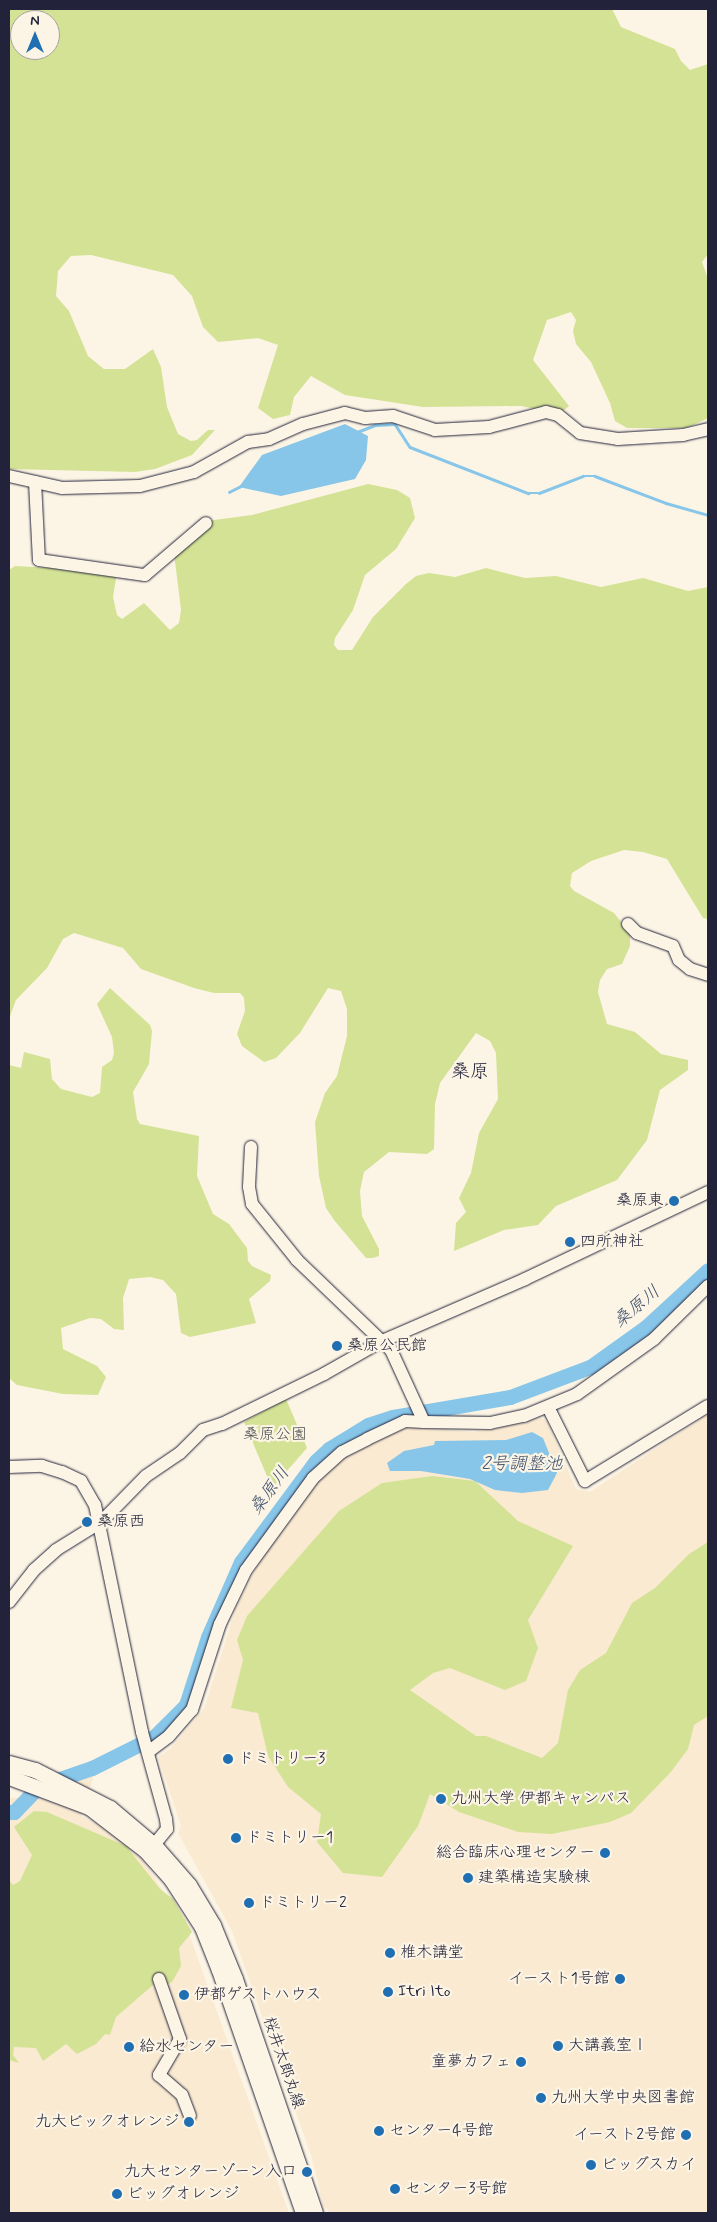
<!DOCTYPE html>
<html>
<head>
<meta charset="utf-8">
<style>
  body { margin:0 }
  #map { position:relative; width:717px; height:2222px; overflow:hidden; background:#fcf5e5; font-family:Mynerve,"Klee One",sans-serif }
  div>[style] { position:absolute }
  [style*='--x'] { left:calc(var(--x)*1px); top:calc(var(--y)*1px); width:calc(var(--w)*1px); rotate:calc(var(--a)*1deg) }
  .built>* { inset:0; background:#f9ead1 }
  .green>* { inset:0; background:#d4e295 }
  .water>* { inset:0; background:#88c6e9 }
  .stream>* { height:2.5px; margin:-1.25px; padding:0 1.25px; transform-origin:1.25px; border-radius:1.25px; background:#88c6e9 }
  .river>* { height:15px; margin:-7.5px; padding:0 7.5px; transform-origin:7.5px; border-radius:7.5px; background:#88c6e9 }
  .roads { filter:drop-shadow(0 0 1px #22223b) drop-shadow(0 0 1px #22223b) }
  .minor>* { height:12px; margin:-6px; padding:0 6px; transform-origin:6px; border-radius:6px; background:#fcf5e5 }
  .major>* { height:15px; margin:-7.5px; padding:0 7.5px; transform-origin:7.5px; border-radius:7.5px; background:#fcf5e5 }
  .dots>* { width:14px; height:14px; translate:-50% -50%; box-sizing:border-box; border:2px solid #fcf5e5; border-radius:50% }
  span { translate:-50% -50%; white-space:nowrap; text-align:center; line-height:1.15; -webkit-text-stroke:4.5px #fcf5e5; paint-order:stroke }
  .poi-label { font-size:16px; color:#22223b }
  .right { translate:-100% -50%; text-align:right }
  .left { translate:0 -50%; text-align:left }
  .park-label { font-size:16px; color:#4e5252 }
  .street-label { font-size:16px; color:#22223b }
  .water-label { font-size:18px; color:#41536f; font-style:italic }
  .quarter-label { font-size:19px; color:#22223b }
  .frame { position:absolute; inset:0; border:10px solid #22223b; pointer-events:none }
  .north { position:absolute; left:10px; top:10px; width:50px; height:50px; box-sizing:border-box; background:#fcf5e5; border:1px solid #a5a1a1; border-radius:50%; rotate:0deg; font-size:14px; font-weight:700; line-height:20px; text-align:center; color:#22223b }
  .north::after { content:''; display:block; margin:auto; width:18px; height:22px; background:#1f6fb2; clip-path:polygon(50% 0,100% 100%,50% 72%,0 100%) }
</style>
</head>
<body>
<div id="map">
  <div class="built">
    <div style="clip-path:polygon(708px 1414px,708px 2213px,330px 2213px,323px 2205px,312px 2158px,232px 1931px,178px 1833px,181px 1826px,158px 1757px,169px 1750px,204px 1709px,236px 1608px,263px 1554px,315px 1483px,345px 1455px,405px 1426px,473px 1432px,541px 1418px,547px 1422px,576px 1489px,590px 1492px)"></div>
    <div style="clip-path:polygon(96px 1769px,81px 1816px,113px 1832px,143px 1860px,187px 1928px,289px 2213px,9px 2213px,9px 1798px,40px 1796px,64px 1788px)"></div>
  </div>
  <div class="green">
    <div style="clip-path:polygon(evenodd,9px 9px,612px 9px,621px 27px,675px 49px,681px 61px,690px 70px,708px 64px,708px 254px,702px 262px,708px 279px,708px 418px,687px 428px,627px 428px,615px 421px,610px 403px,591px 362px,576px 344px,573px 331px,576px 320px,571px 312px,547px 320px,533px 360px,569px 406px,559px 414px,521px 406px,423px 407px,345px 395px,311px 376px,294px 397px,290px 415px,273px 419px,258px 408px,278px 345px,258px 338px,218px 342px,203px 327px,192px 296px,173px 275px,91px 255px,71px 256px,58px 271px,56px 296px,69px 311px,88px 356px,104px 369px,125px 369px,153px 349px,161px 367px,167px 407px,178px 434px,191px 441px,197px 440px,208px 430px,215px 430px,192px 455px,155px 469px,135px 472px,9px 469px,9px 9px,20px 20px,50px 20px,50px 50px,20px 50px,20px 20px)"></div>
    <div style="clip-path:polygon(368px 484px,397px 490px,410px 498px,415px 518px,396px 549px,365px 575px,353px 610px,335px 638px,334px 645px,338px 650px,352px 650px,373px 617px,406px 584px,416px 576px,429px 573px,455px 577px,486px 568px,525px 578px,556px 576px,601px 587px,643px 578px,688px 591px,708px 587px,708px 919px,703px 918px,667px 859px,643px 852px,624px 850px,591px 861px,572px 873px,570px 886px,574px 891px,614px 913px,630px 933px,630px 946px,622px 964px,607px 969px,600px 980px,598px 992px,607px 1024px,635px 1032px,661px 1054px,688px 1060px,688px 1070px,660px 1090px,647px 1140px,617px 1180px,556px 1206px,538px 1225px,504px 1230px,454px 1251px,456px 1223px,466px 1212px,459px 1198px,471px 1173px,479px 1133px,498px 1099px,496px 1053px,490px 1041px,476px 1033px,440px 1083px,435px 1104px,434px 1149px,427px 1154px,389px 1152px,364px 1172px,360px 1191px,362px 1216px,379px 1249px,379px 1256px,373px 1258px,366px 1258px,334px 1220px,326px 1208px,319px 1176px,315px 1122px,325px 1093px,337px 1076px,347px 1036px,347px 1009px,341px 991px,328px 988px,300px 1033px,276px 1058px,264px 1062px,242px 1046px,237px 1034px,245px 1011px,244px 998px,240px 993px,214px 993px,194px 988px,141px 969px,123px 948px,74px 933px,63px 939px,47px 968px,16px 1000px,9px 1019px,9px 570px,15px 566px,117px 572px,113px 597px,117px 615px,122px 619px,144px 603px,170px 630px,179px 623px,181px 610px,174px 553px,199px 522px,252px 515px)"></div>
    <div style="clip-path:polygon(110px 988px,150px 1025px,152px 1031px,149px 1064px,133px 1092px,137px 1119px,140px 1124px,199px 1136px,197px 1176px,213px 1214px,229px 1224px,247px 1248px,248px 1261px,252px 1266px,271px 1275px,270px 1281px,249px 1299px,256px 1323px,190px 1337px,181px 1333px,176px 1294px,163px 1280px,150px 1277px,129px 1279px,123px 1298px,124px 1330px,114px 1329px,101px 1319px,90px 1318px,61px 1328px,63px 1349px,97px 1366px,106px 1377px,98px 1395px,63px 1394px,17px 1385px,9px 1378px,9px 1065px,21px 1068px,24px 1052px,50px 1059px,52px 1079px,61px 1089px,92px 1097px,100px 1093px,102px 1067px,112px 1060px,114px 1053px,112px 1037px,97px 1004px)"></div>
    <div style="clip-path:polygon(286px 1399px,307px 1448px,272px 1488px,244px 1422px)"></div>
    <div style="clip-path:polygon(432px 1476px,475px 1481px,518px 1521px,573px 1546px,528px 1620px,538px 1648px,526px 1681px,505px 1690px,450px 1668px,433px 1673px,410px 1690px,476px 1736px,486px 1736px,542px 1758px,558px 1743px,568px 1690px,580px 1670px,606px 1653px,632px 1603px,655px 1588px,689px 1554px,708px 1542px,708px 1716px,694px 1725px,688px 1749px,670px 1773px,631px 1813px,610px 1822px,552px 1834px,518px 1832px,459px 1812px,430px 1794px,418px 1826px,382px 1877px,343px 1873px,317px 1842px,321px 1814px,288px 1787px,268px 1756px,258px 1713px,231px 1708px,243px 1660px,237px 1640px,247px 1616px,339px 1511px,382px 1483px)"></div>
    <div style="clip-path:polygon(34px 1811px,47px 1812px,126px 1846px,160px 1889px,173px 1899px,192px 1932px,179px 1948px,181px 1966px,172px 1982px,163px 1987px,153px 1985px,116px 2017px,110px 2035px,105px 2034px,96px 2044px,77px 2054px,66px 2044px,43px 2061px,36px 2048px,14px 2047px,13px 2055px,19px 2063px,9px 2060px,9px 1880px,13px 1885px,20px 1881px,32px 1855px,14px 1827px)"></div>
  </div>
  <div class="water">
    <div style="clip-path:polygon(345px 424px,368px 436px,366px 460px,355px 479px,281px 496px,239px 487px,262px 455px)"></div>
    <div style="clip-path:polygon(532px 1432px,543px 1438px,557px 1473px,548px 1490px,522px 1493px,495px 1490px,470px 1479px,421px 1471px,390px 1471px,387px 1463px,404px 1451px,434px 1445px,435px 1441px,506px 1440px)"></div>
  </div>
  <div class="stream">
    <div style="--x:357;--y:432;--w:19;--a:-21"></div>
    <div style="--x:375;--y:425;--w:20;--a:-3"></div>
    <div style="--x:395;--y:424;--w:27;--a:57"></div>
    <div style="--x:410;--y:447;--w:127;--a:21.3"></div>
    <div style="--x:528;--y:493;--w:11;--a:0"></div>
    <div style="--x:539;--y:493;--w:47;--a:-21.1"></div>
    <div style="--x:583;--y:476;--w:12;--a:0"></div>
    <div style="--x:595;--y:476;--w:76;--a:20.8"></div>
    <div style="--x:666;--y:503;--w:44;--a:15.9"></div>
    <div style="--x:229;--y:492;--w:13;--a:-27"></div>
    <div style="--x:9;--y:1810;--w:5;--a:22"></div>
  </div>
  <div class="river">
    <div style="--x:9;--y:1812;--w:5;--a:0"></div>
    <div style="--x:14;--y:1812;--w:36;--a:-46"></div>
    <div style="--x:39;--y:1786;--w:56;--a:-18.8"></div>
    <div style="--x:92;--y:1768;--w:69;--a:-26.6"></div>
    <div style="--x:154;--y:1737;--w:45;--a:-45"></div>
    <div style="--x:186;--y:1705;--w:71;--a:-72.1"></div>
    <div style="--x:208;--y:1637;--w:82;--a:-66.3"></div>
    <div style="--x:241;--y:1562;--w:126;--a:-53.4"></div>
    <div style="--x:316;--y:1461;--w:18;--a:-43"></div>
    <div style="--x:329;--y:1449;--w:46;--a:-31.6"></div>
    <div style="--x:368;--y:1425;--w:26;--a:-18"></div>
    <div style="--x:393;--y:1417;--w:119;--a:-9.7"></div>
    <div style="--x:510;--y:1397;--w:85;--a:-20.6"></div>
    <div style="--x:590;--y:1367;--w:69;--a:-35.5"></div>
    <div style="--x:646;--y:1327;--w:84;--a:-42.6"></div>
  </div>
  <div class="roads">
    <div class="minor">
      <div style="--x:9;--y:476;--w:54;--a:12.8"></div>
      <div style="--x:62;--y:488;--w:78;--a:-1.5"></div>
      <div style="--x:140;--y:486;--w:56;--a:-14.5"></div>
      <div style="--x:194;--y:472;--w:62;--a:-29.1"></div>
      <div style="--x:248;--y:442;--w:21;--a:-8"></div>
      <div style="--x:269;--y:439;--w:37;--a:-24"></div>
      <div style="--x:303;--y:424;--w:43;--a:-14.7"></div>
      <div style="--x:345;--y:413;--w:21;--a:14"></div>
      <div style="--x:365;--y:418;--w:28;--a:-4"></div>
      <div style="--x:393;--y:416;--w:44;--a:18.4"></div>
      <div style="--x:435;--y:430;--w:54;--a:-3.2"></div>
      <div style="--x:489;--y:427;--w:59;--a:-14.7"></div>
      <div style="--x:546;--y:412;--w:12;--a:14"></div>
      <div style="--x:558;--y:415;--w:28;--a:39"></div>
      <div style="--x:580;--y:433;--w:38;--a:9"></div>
      <div style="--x:618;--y:439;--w:65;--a:-3.5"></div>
      <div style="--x:683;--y:435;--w:26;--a:-13"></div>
      <div style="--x:35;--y:482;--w:78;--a:87.1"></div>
      <div style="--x:39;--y:560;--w:107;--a:8.1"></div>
      <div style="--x:145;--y:575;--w:80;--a:-40.4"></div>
      <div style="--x:628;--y:924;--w:13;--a:45"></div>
      <div style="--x:637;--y:933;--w:38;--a:20"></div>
      <div style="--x:673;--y:946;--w:15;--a:67"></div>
      <div style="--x:679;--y:960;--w:14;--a:39"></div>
      <div style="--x:690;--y:969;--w:19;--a:18"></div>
      <div style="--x:251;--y:1147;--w:40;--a:92.9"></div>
      <div style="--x:249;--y:1187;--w:17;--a:80"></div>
      <div style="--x:252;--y:1204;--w:72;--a:51.2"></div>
      <div style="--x:297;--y:1260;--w:130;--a:43.8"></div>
      <div style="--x:391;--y:1350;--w:79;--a:65.4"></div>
      <div style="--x:424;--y:1422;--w:66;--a:0.9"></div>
      <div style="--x:490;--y:1423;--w:35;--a:-12"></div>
      <div style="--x:524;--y:1416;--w:57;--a:-22.5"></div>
      <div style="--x:577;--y:1394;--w:95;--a:-35.5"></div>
      <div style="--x:654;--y:1339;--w:76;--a:-44.5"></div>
      <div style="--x:548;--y:1407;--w:83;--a:63.4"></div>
      <div style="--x:585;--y:1481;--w:144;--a:-31.4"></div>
      <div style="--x:9;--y:1467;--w:33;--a:-2"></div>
      <div style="--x:42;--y:1466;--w:21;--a:17"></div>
      <div style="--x:62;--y:1472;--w:21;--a:25"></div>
      <div style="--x:81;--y:1481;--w:28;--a:60"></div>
      <div style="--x:95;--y:1505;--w:232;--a:78.3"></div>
      <div style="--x:142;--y:1732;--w:90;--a:74.6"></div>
      <div style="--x:166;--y:1819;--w:10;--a:84"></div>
      <div style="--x:167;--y:1829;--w:21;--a:129"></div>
      <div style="--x:9;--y:1602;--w:41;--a:-52"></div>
      <div style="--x:34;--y:1570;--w:30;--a:-42"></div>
      <div style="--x:56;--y:1550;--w:53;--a:-31.9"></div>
      <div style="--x:101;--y:1522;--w:64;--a:-45.6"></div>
      <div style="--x:146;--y:1476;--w:41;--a:-34.1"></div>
      <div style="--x:180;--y:1453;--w:33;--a:-45"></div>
      <div style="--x:203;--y:1430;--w:20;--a:-18"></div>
      <div style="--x:222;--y:1424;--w:114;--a:-26.1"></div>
      <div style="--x:324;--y:1374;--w:67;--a:-29.6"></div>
      <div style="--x:382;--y:1341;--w:156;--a:-23.4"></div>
      <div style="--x:525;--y:1279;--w:203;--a:-25.4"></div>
      <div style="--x:148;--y:1752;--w:26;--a:-37"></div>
      <div style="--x:169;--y:1736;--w:35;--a:-49"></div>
      <div style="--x:192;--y:1710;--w:90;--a:-72"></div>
      <div style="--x:220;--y:1624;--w:60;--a:-64.3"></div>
      <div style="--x:246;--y:1570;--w:114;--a:-53.9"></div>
      <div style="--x:313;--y:1478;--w:39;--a:-42"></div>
      <div style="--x:342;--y:1452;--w:28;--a:-27"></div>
      <div style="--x:367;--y:1439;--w:42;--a:-25.3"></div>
      <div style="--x:405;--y:1421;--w:19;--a:3"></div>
      <div style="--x:159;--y:1979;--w:64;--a:70.7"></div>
      <div style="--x:180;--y:2039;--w:42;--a:120.3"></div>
      <div style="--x:159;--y:2075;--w:30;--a:41"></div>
      <div style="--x:182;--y:2095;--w:22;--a:69"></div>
    </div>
    <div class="major">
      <div style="--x:9;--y:1763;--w:27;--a:15"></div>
      <div style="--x:35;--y:1770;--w:84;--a:26.9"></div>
      <div style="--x:110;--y:1808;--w:57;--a:40.1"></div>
      <div style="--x:154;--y:1845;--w:53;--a:48.8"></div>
      <div style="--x:189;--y:1885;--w:47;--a:59"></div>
      <div style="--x:213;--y:1925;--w:58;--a:67.8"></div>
      <div style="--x:235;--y:1979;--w:247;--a:71.1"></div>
      <div style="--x:9;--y:1777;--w:85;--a:20.6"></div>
      <div style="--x:89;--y:1807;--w:71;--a:37.5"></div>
      <div style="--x:145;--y:1850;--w:39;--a:48"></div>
      <div style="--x:171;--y:1879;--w:57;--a:57.1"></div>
      <div style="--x:202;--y:1927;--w:46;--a:68.4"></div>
      <div style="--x:219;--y:1970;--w:257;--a:70.9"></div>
    </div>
  </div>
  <div class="dots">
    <div style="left:674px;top:1201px;background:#1f6fb2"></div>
    <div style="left:570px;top:1242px;background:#1f6fb2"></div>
    <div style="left:337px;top:1346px;background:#1f6fb2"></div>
    <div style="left:87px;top:1522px;background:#1f6fb2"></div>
    <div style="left:228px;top:1759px;background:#1f6fb2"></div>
    <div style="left:441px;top:1799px;background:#1f6fb2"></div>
    <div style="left:236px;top:1838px;background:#1f6fb2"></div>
    <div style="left:605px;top:1853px;background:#1f6fb2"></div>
    <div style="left:468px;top:1878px;background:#1f6fb2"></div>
    <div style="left:249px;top:1903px;background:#1f6fb2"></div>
    <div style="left:390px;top:1953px;background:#1f6fb2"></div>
    <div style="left:620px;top:1979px;background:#1f6fb2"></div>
    <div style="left:388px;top:1992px;background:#1f6fb2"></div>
    <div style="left:184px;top:1995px;background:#1f6fb2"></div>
    <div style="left:558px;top:2046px;background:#1f6fb2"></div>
    <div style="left:129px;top:2047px;background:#1f6fb2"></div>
    <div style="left:521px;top:2062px;background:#1f6fb2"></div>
    <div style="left:541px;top:2098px;background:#1f6fb2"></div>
    <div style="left:189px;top:2122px;background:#1f6fb2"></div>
    <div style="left:379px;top:2131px;background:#1f6fb2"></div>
    <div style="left:686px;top:2135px;background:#1f6fb2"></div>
    <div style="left:591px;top:2165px;background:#1f6fb2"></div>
    <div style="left:307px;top:2172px;background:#1f6fb2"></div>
    <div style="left:395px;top:2189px;background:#1f6fb2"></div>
    <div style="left:117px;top:2194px;background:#1f6fb2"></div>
  </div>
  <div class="poi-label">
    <span class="right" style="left:664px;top:1201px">桑原東</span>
    <span class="left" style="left:580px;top:1242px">四所神社</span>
    <span class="left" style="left:347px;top:1346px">桑原公民館</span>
    <span class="left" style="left:97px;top:1522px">桑原西</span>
    <span class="left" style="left:238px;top:1759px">ドミトリー3</span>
    <span class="left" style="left:451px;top:1799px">九州大学 伊都キャンパス</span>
    <span class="left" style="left:246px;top:1838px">ドミトリー1</span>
    <span class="right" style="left:595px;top:1853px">総合臨床心理センター</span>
    <span class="left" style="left:478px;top:1878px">建築構造実験棟</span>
    <span class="left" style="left:259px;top:1903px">ドミトリー2</span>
    <span class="left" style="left:400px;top:1953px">椎木講堂</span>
    <span class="right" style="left:610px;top:1979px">イースト1号館</span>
    <span class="left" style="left:398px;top:1992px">Itri Ito</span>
    <span class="left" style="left:194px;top:1995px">伊都ゲストハウス</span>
    <span class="left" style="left:568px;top:2046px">大講義室Ⅰ</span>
    <span class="left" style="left:139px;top:2047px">給水センター</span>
    <span class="right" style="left:511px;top:2062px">童夢カフェ</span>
    <span class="left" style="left:551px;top:2098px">九州大学中央図書館</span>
    <span class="right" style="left:179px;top:2122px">九大ビックオレンジ</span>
    <span class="left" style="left:389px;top:2131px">センター4号館</span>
    <span class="right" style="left:676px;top:2135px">イースト2号館</span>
    <span class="left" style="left:601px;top:2165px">ビッグスカイ</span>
    <span class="right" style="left:297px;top:2172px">九大センターゾーン入口</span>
    <span class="left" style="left:405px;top:2189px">センター3号館</span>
    <span class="left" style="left:127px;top:2194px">ビッグオレンジ</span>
  </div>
  <div class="park-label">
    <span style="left:275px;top:1435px">桑原公園</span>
  </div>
  <div class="street-label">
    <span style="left:283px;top:2063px;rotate:71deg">桜井太郎丸線</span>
  </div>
  <div class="water-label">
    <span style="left:637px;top:1307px;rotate:-40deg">桑原川</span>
    <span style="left:522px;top:1464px">2号調整池</span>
    <span style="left:270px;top:1491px;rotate:-54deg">桑原川</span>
  </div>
  <div class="quarter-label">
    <span style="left:470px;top:1072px">桑原</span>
  </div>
  <div class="frame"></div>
  <div class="north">N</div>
</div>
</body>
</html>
